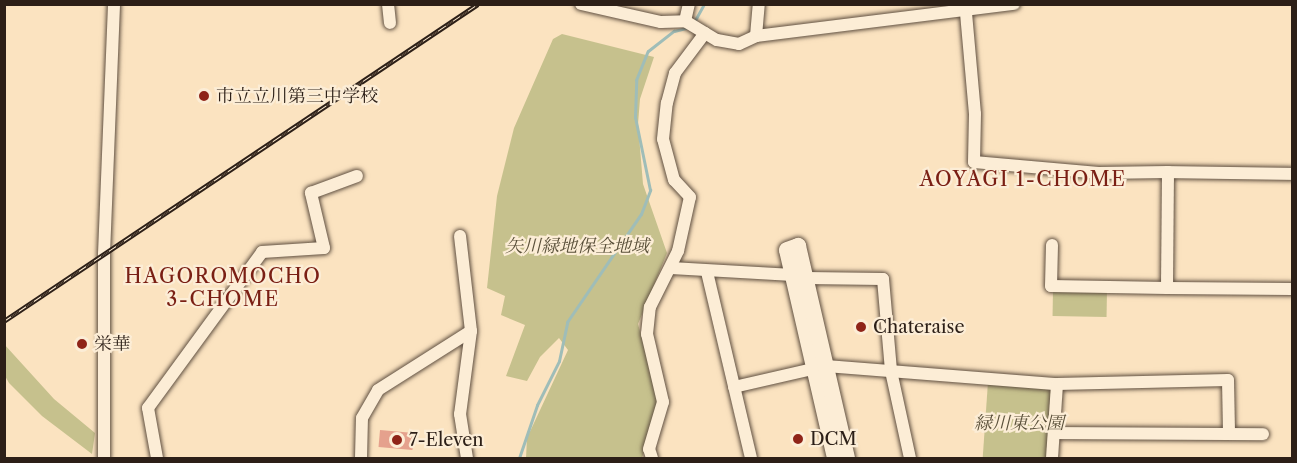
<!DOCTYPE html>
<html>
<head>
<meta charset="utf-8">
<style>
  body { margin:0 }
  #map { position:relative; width:1297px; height:463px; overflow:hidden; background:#fbe3c0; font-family:"Libre Caslon Text","Noto Serif JP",serif }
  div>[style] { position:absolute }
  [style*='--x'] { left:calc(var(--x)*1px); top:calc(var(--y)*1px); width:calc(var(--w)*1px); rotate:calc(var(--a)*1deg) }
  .green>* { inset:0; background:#c6c18d; transform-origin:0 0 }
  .stream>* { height:3px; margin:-1.5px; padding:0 1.5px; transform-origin:1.5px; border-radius:1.5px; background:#9fbdb8 }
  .building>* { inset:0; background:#e5a18d; transform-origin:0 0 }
  .roads { filter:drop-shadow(0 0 2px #605041) drop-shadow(0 0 2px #605041) }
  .street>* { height:12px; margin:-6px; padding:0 6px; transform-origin:6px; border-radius:6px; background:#fcedd6 }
  .secondary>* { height:16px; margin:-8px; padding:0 8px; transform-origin:8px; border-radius:8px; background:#fcedd6 }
  .rail>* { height:5px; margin-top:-2.5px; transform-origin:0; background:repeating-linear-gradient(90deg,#fcedd6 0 9px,#2c1f17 0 18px); box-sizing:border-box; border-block:2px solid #2c1f17 }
  .dots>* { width:16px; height:16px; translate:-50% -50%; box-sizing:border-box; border:3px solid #fcedd6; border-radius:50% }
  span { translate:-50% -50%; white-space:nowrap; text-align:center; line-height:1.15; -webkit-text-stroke:4.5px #fcedd6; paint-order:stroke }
  .poi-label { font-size:18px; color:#2c1f17 }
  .left { translate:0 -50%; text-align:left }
  .park-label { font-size:18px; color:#5a503a; font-style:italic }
  .neighbourhood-label { font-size:20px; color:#7a1f14; letter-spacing:1.5px }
  .frame { position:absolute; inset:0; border:6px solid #2c1f17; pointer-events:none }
</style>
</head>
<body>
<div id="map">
  <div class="green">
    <div style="clip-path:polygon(562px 34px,654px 57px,640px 99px,638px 124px,643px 184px,667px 253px,638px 324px,659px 401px,642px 458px,526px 458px,527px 438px,568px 350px,559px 338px,540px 357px,527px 381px,506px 376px,525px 325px,501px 315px,505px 296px,487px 288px,497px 196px,514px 128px,553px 39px)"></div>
    <div style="left:1053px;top:290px;width:54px;height:26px;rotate:1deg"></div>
    <div style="clip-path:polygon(4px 344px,54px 399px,95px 433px,92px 454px,42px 416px,9px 383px,5px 376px)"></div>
    <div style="left:988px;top:382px;width:67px;height:76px;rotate:4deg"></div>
  </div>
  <div class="stream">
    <div style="--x:694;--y:22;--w:21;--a:-61"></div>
    <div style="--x:519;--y:458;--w:56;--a:-71.2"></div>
    <div style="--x:537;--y:405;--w:49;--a:-63.4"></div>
    <div style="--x:559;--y:361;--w:40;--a:-78"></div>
    <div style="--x:567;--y:322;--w:131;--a:-55.6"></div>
    <div style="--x:641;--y:214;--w:26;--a:-69"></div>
    <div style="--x:650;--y:190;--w:75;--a:-101.6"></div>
    <div style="--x:635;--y:117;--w:37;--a:-88"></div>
    <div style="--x:636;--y:80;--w:31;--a:-68"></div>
    <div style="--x:648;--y:51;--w:33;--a:-38"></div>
    <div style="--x:674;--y:31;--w:16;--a:-14"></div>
  </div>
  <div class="building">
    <div style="left:380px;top:430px;width:34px;height:17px;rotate:5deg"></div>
  </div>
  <div class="roads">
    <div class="street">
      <div style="--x:388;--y:4;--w:19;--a:84"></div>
      <div style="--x:581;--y:4;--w:82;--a:12.7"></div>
      <div style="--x:661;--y:22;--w:24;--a:-2"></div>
      <div style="--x:685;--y:21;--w:17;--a:-77"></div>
      <div style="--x:966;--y:13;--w:101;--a:84.9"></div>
      <div style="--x:975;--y:114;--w:48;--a:91.2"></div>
      <div style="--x:974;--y:162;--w:125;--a:5"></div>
      <div style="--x:1099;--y:173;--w:69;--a:-0.8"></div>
      <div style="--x:1168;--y:172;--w:116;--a:90.5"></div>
      <div style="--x:1167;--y:288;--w:116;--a:-179"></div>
      <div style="--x:1051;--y:286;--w:41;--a:-88.6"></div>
      <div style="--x:685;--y:21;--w:37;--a:31"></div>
      <div style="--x:717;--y:40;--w:22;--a:10"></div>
      <div style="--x:739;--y:44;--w:19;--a:-25"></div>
      <div style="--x:756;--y:36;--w:32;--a:-85"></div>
      <div style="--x:756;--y:36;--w:260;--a:-7.1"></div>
      <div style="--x:1168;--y:172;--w:124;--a:0.9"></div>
      <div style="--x:460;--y:236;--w:96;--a:83.4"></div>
      <div style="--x:471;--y:331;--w:84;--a:97.5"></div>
      <div style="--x:460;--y:414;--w:45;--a:81"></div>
      <div style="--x:671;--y:268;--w:122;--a:3.3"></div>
      <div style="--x:707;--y:272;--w:191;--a:76.7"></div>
      <div style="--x:806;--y:278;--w:77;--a:0.7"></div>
      <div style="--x:883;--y:279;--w:92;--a:85"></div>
      <div style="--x:891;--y:371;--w:89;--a:77.7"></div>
      <div style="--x:1167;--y:288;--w:125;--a:0.5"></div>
      <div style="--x:734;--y:387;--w:94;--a:-12.9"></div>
      <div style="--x:826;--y:366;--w:232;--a:4.5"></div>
      <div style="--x:1057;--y:384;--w:171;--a:-1.3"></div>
      <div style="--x:1228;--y:380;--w:54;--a:88.9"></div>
      <div style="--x:1054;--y:433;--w:209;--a:0.3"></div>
      <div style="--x:104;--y:458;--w:204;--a:-90"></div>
      <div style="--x:104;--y:254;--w:250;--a:-87.7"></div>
      <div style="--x:157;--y:458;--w:51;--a:-100.2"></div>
      <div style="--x:148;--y:408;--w:193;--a:-53.8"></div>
      <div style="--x:262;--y:252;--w:62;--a:-3.7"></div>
      <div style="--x:324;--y:248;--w:57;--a:-103.3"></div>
      <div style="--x:311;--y:193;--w:49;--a:-20.3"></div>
      <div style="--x:361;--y:458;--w:40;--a:-88.6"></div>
      <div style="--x:362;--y:418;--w:32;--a:-60"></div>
      <div style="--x:378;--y:390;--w:110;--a:-32.4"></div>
      <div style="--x:652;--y:458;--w:9;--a:-108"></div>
      <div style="--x:649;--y:449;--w:49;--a:-73.4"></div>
      <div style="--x:663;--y:402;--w:70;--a:-103.2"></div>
      <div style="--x:647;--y:334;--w:27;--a:-84"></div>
      <div style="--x:650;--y:307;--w:63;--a:-63.4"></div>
      <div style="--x:678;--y:251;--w:55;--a:-77.5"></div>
      <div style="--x:690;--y:197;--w:23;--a:-133"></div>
      <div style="--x:674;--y:180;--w:42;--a:-105"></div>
      <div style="--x:663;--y:139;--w:36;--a:-84"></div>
      <div style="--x:667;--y:103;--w:31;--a:-75"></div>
      <div style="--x:675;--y:73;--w:50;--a:-53.1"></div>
      <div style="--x:1052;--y:458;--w:74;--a:-86.1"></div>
    </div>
    <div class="secondary">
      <div style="--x:835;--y:458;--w:213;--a:-103"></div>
      <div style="--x:787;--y:250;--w:12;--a:-20"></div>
      <div style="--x:798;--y:246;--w:218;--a:77"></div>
    </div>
  </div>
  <div class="rail">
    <div style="--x:4;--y:321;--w:570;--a:-33.77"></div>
  </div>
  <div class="dots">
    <div style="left:204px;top:96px;background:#8f2418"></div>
    <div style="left:861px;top:327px;background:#8f2418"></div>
    <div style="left:82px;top:344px;background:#8f2418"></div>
    <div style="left:798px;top:439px;background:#8f2418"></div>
    <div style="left:397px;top:440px;background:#8f2418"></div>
  </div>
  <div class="poi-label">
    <span class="left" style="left:216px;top:96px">市立立川第三中学校</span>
    <span class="left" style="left:873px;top:327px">Chateraise</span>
    <span class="left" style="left:94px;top:344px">栄華</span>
    <span class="left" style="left:810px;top:439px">DCM</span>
    <span class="left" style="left:409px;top:440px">7-Eleven</span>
  </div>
  <div class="park-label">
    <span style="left:577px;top:246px">矢川緑地保全地域</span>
    <span style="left:1019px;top:423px">緑川東公園</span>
  </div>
  <div class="neighbourhood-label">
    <span style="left:1023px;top:179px">AOYAGI 1-CHOME</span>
    <span style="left:223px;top:288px">HAGOROMOCHO<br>3-CHOME</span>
  </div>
  <div class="frame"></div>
</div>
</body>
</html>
